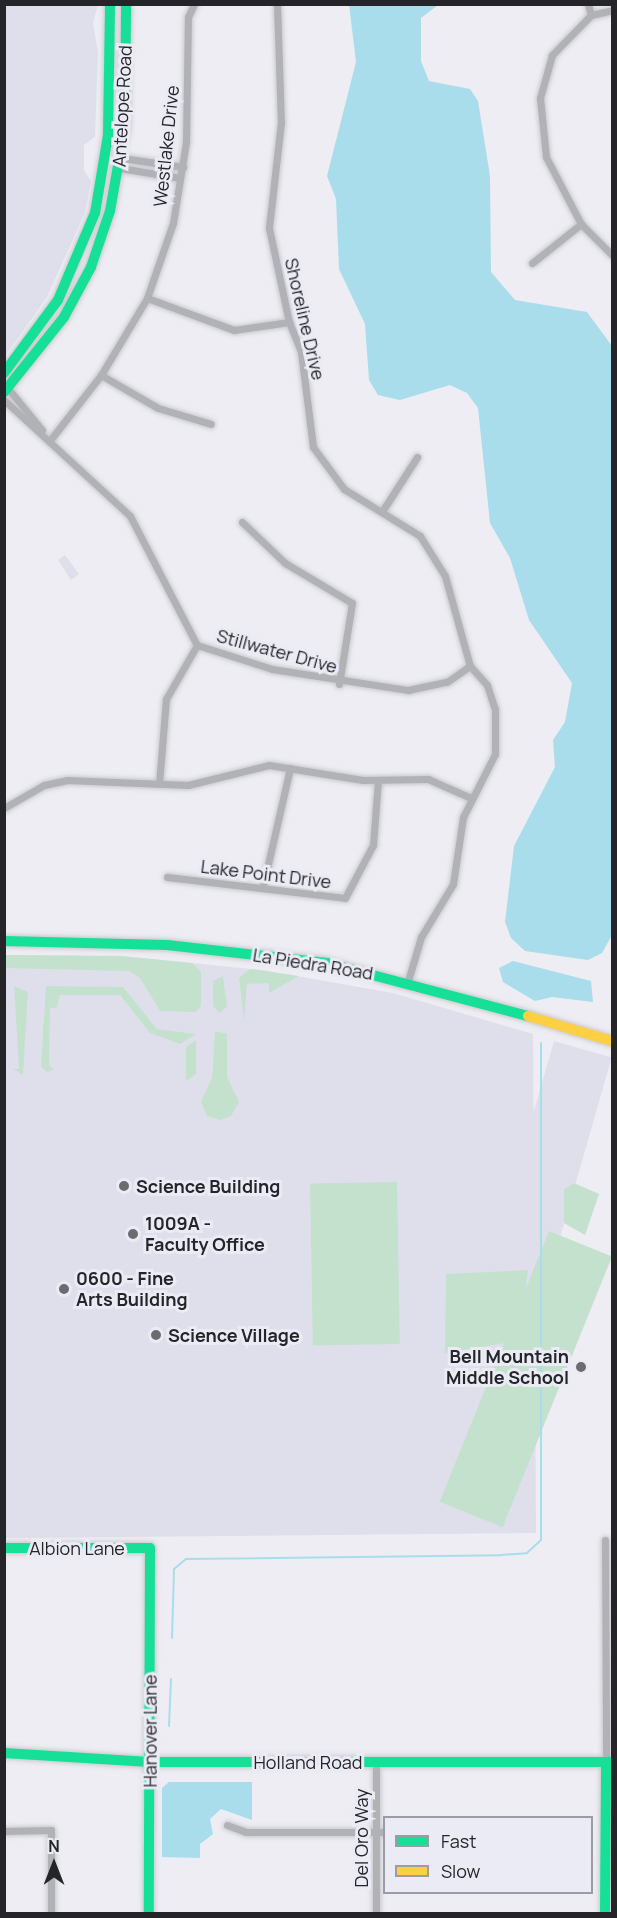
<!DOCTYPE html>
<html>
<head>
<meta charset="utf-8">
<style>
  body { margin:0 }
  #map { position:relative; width:617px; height:1918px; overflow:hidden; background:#ededf3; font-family:Manrope,sans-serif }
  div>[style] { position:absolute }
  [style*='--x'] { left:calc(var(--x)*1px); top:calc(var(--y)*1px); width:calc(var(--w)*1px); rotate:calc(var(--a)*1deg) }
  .built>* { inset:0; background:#dfdfec; transform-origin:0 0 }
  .green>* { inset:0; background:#c4e1ce; transform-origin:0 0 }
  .water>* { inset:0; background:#a9ddeb }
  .stream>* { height:2px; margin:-1px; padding:0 1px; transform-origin:1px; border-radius:1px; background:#a9ddeb }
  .roads { filter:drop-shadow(0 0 2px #cacace) drop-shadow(0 0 2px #cacace) }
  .street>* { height:7px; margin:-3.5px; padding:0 3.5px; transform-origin:3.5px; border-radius:3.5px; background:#b1b2b5 }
  .fast>* { height:10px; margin:-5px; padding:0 5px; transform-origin:5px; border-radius:5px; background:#16e098 }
  .slow>* { height:10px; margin:-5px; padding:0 5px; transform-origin:5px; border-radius:5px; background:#ffcf43 }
  .dots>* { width:16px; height:16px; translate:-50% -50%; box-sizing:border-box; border:3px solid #ebebf5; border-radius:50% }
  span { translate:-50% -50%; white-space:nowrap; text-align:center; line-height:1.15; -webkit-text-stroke:6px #ebebf5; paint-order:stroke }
  .street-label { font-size:18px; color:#252529 }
  .poi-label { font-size:18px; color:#252529; font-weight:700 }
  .left { translate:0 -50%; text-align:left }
  .right { translate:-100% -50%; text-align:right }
  .frame { position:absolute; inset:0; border:6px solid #252529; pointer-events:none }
  .legend { position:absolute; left:383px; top:1816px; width:210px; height:78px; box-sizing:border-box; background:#ebebf5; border:2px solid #9c9ca3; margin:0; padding:8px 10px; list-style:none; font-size:18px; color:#252529 }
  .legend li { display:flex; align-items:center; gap:12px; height:30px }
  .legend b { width:30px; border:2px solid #9c9ca3 }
  .north { position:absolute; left:24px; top:1834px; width:60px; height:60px; -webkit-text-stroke:4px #ebebf5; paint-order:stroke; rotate:0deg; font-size:16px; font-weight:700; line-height:24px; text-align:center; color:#252529 }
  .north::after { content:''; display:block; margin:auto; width:21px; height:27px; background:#252529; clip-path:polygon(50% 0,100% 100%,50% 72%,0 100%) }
</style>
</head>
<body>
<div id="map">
  <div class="built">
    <div style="clip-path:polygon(5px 4px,98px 5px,93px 23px,98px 52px,95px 137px,84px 145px,84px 170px,91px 181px,85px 212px,47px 297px,5px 356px)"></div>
    <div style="clip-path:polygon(65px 555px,79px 574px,71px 580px,58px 560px)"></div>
    <div style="clip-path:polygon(4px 955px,121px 956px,262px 970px,393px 993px,533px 1034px,536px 1533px,5px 1538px)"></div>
    <div style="left:554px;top:1041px;width:60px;height:482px;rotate:16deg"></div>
  </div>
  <div class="green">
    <div style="clip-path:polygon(5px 955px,121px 956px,192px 963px,201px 972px,201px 1006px,196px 1012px,160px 1011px,140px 978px,129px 971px,5px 968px)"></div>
    <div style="clip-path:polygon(250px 969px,299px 976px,269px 993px,269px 983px,247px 984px,244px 1020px,239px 978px)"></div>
    <div style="clip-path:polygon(223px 976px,227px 1007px,219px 1013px,213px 1006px,213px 981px)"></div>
    <div style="clip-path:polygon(14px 986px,28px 992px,23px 1075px,13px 1069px,19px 1069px)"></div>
    <div style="clip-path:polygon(46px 986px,123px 987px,157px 1029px,196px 1034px,180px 1044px,150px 1033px,120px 995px,60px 995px,56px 1009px,50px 1007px,49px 1066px,54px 1069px,47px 1072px,41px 1067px)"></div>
    <div style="clip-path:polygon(215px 1031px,227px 1034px,227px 1077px,239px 1102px,231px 1116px,220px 1120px,207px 1116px,201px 1102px,212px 1078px)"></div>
    <div style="clip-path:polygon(196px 1040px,196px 1074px,186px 1081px,186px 1047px)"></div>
    <div style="left:397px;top:1182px;width:162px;height:87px;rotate:89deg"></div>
    <div style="clip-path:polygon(574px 1183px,599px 1194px,585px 1235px,564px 1223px,564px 1189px)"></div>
    <div style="left:549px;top:1231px;width:68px;height:292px;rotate:22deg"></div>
    <div style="clip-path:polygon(528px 1270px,522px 1324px,505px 1343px,445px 1353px,446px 1274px)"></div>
  </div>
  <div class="water">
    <div style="clip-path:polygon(349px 4px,438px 5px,421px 18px,421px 61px,429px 81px,470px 89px,478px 101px,490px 176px,491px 272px,515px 300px,587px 312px,612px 346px,612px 935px,602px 953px,588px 960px,525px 951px,511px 938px,505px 922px,514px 846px,555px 767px,553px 740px,565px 722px,572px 683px,529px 620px,510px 558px,490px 523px,478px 408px,467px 393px,450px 385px,400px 400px,378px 395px,369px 380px,365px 324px,339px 269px,336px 199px,327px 176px,356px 62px)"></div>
    <div style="clip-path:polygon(513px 961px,591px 981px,593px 1002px,552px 997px,535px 1001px,503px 982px,499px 968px)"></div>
    <div style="clip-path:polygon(169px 1782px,252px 1782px,252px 1820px,221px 1809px,210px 1819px,213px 1834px,200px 1844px,200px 1858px,162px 1857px,162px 1788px)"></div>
  </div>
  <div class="stream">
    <div style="--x:172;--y:1638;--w:69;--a:-88.3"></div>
    <div style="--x:174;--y:1569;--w:16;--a:-40"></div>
    <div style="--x:186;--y:1559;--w:315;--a:-0.7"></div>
    <div style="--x:501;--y:1555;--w:26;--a:-4"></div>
    <div style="--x:527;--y:1553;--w:19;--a:-43"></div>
    <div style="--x:541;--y:1540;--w:497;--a:-90"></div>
    <div style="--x:169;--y:1726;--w:47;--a:-87.6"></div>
  </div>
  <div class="roads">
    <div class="street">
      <div style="--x:277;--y:4;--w:118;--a:88.1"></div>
      <div style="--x:281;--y:122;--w:107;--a:96.5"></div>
      <div style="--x:269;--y:228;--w:96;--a:78"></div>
      <div style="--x:289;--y:322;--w:32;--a:68"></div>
      <div style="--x:301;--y:352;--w:96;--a:82.8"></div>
      <div style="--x:313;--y:447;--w:52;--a:53.6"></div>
      <div style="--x:344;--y:489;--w:89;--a:31.7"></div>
      <div style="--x:420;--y:536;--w:47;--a:58"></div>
      <div style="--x:445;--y:576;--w:93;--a:74.5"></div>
      <div style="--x:470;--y:666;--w:25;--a:48"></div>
      <div style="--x:487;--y:685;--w:25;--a:72"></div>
      <div style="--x:495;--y:709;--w:45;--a:90"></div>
      <div style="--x:495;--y:754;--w:71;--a:116.9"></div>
      <div style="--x:463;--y:817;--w:68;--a:98.5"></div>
      <div style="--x:453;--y:884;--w:62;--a:121.1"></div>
      <div style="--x:421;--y:937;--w:46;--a:106.5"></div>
      <div style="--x:588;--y:4;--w:11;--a:75"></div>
      <div style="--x:591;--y:15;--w:56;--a:134.3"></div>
      <div style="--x:552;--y:55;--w:45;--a:105.6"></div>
      <div style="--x:540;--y:98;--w:59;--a:84.2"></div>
      <div style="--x:546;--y:157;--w:76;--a:62.4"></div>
      <div style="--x:581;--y:224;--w:44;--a:45"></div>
      <div style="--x:591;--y:15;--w:22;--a:-13"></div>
      <div style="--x:122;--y:158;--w:62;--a:8.4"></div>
      <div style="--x:120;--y:168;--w:61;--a:9.5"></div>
      <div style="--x:532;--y:263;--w:63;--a:-38.5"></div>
      <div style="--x:147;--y:298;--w:93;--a:20.2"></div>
      <div style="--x:234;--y:330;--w:56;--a:-8.3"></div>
      <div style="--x:101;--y:375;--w:66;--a:30.1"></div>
      <div style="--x:158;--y:408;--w:55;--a:16.8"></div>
      <div style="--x:6;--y:386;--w:57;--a:50.7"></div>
      <div style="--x:4;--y:400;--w:171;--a:42.6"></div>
      <div style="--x:130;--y:516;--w:145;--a:62.6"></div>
      <div style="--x:197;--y:645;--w:79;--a:17.7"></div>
      <div style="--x:272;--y:669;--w:138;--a:8.8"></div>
      <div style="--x:408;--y:690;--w:40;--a:-12"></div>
      <div style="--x:447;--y:682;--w:28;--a:-35"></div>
      <div style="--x:51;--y:439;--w:81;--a:-52"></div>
      <div style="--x:101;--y:375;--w:90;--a:-59.1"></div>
      <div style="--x:147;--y:298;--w:79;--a:-70.9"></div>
      <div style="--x:173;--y:223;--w:82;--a:-80.9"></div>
      <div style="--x:186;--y:142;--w:125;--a:-89.1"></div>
      <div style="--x:188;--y:17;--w:14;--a:-65"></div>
      <div style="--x:383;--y:510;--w:63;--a:-57.3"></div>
      <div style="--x:242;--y:522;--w:59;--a:43.6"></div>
      <div style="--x:285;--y:563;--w:78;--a:30.8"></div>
      <div style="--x:352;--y:603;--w:82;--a:99.1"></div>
      <div style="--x:159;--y:784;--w:85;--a:-85.3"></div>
      <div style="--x:166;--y:699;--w:62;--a:-60.1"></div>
      <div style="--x:4;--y:808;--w:46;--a:-29.9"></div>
      <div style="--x:44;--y:785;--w:24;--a:-12"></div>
      <div style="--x:67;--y:780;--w:121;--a:2.4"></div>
      <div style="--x:188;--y:785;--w:83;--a:-13.9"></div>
      <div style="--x:269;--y:765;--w:95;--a:9.1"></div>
      <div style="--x:363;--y:780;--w:65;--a:-0.9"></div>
      <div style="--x:428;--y:779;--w:47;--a:23.8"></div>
      <div style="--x:167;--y:877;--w:179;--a:6.7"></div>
      <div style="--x:345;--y:898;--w:60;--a:-62.2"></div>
      <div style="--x:373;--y:845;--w:65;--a:-85.6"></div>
      <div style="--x:263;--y:886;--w:121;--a:-77.1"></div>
      <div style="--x:605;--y:1540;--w:222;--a:89.7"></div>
      <div style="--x:376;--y:1762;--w:152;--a:90"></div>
      <div style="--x:227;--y:1825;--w:20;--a:20"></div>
      <div style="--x:246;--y:1832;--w:138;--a:0"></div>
      <div style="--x:4;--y:1831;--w:47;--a:-1.2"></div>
      <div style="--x:51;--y:1830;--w:84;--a:90"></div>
    </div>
    <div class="fast">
      <div style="--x:4;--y:373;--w:91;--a:-53.5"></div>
      <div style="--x:58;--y:300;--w:95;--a:-67"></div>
      <div style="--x:95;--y:213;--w:79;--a:-80.5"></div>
      <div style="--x:108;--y:135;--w:131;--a:-89.1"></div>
      <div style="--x:4;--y:392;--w:96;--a:-51.3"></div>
      <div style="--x:64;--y:317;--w:57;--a:-61.6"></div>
      <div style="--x:91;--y:267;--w:59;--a:-71.3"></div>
      <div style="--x:110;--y:211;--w:86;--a:-80"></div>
      <div style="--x:125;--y:126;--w:122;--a:-89.5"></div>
      <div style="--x:4;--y:941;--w:163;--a:1.4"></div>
      <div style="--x:167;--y:945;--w:161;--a:6.4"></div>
      <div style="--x:327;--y:963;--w:208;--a:14.8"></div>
      <div style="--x:4;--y:1548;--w:146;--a:0"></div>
      <div style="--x:150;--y:1548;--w:366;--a:90.2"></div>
      <div style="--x:4;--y:1753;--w:146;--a:3.5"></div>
      <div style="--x:150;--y:1762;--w:462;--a:0"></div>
      <div style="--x:605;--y:1914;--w:152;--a:-89.6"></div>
    </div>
    <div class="slow">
      <div style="--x:528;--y:1016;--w:88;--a:16.6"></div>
    </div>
  </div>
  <div class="dots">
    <div style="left:124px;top:1186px;background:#6b6b70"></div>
    <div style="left:133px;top:1234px;background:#6b6b70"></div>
    <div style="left:64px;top:1289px;background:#6b6b70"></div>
    <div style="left:156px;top:1335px;background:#6b6b70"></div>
    <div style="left:581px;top:1367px;background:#6b6b70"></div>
  </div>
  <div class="street-label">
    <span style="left:122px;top:106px;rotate:-87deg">Antelope Road</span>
    <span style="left:166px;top:146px;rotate:-84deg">Westlake Drive</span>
    <span style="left:305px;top:319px;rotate:77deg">Shoreline Drive</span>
    <span style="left:277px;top:651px;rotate:15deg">Stillwater Drive</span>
    <span style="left:266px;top:874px;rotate:7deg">Lake Point Drive</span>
    <span style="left:313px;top:964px;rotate:9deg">La Piedra Road</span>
    <span style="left:77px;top:1548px">Albion Lane</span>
    <span style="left:150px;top:1731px;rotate:-90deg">Hanover Lane</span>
    <span style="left:308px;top:1762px">Holland Road</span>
    <span style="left:361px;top:1838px;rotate:-90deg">Del Oro Way</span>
  </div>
  <div class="poi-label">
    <span class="left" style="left:136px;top:1186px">Science Building</span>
    <span class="left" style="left:145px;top:1234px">1009A -<br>Faculty Office</span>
    <span class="left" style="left:76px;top:1289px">0600 - Fine<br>Arts Building</span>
    <span class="left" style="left:168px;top:1335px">Science Village</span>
    <span class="right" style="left:569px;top:1367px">Bell Mountain<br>Middle School</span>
  </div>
  <div class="frame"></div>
  <ul class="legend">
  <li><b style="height:8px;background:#16e098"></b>Fast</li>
  <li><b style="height:8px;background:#ffcf43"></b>Slow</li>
  </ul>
  <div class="north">N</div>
</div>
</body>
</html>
